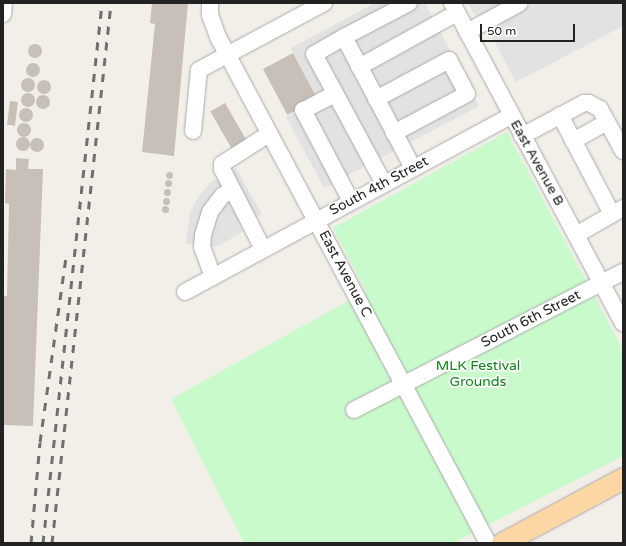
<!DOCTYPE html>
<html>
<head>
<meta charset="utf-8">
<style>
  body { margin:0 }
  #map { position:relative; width:626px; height:546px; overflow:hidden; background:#f2efe9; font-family:"Varela Round",sans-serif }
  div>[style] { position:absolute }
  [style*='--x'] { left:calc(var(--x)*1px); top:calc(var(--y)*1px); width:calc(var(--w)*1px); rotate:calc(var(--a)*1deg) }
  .park>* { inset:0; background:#c8facc }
  .parking>* { inset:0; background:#e2e2e2 }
  .building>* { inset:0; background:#c7bfb8; transform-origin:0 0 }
  .round { border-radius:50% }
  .roads { filter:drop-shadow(0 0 1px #a9a9a9) drop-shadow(0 0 1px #a9a9a9) }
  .minor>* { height:16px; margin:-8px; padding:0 8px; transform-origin:8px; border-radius:8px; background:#fff }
  .major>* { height:21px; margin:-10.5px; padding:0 10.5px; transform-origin:10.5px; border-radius:10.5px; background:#fcd6a4 }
  .rail>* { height:3px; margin-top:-1.5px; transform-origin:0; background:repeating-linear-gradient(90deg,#707070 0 8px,transparent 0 16px) }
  span { translate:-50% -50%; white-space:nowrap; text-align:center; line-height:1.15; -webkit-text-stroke:3.5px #fff; paint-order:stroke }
  .street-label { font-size:14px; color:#222 }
  .park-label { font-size:14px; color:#0c8416 }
  .frame { position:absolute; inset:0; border:4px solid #222; pointer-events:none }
  .scale { position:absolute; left:480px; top:24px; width:95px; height:18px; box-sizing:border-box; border:2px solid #222; border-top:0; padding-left:5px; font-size:12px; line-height:14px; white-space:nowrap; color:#222; -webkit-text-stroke:3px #fff; paint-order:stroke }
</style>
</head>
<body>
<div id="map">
  <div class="park">
    <div style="clip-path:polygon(507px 132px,623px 350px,623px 456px,453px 543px,244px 543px,171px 399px,366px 291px,333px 228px)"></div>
  </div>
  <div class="parking">
    <div style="clip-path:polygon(375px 3px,425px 3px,479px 106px,324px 188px,286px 117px,318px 100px,291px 48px)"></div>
    <div style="clip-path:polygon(468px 3px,505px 3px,480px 17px,474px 14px)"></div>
    <div style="clip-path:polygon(534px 3px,623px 3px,623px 26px,516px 82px,487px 28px)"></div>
    <div style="clip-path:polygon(236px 168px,262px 214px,240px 226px,243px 232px,216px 247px,186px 244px,190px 212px,199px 196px,210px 183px)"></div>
  </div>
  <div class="building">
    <div style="clip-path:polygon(152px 3px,188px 3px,174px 156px,142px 152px,155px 24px,150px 23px)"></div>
    <div class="round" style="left:28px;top:44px;width:14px;height:14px"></div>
    <div style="left:293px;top:53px;width:52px;height:34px;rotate:62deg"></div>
    <div class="round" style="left:26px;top:63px;width:14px;height:14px"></div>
    <div class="round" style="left:21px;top:78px;width:14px;height:14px"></div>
    <div class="round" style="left:37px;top:80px;width:14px;height:14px"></div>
    <div class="round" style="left:21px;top:93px;width:14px;height:14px"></div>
    <div class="round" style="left:36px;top:95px;width:14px;height:14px"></div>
    <div style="left:10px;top:101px;width:8px;height:24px;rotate:7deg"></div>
    <div style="left:225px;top:103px;width:43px;height:17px;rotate:60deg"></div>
    <div class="round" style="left:19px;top:108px;width:14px;height:14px"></div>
    <div class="round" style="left:17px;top:123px;width:14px;height:14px"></div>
    <div class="round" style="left:16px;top:137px;width:14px;height:14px"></div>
    <div class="round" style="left:30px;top:138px;width:14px;height:14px"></div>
    <div style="clip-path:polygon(16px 158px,29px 159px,28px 169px,43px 169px,33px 426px,3px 425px,3px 296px,7px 296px,9px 204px,5px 203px,6px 169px,16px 170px)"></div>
    <div class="round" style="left:165.5px;top:171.5px;width:7px;height:7px"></div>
    <div class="round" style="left:164.5px;top:179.5px;width:7px;height:7px"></div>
    <div class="round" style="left:163.5px;top:188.5px;width:7px;height:7px"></div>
    <div class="round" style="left:162.5px;top:197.5px;width:7px;height:7px"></div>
    <div class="round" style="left:161.5px;top:205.5px;width:7px;height:7px"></div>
  </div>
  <div class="roads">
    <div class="minor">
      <div style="--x:210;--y:3;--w:12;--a:90"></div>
      <div style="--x:210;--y:15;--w:23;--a:70"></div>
      <div style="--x:218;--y:37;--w:574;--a:61.92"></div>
      <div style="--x:409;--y:3;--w:73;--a:152.4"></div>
      <div style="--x:344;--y:37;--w:148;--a:62.2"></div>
      <div style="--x:452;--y:3;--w:363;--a:61.9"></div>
      <div style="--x:3;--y:14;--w:11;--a:-85"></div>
      <div style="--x:467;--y:32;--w:60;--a:-28.7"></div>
      <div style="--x:344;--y:37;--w:34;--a:150"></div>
      <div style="--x:314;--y:54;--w:148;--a:61.7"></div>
      <div style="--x:359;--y:67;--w:112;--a:-28.9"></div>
      <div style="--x:335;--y:94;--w:36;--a:153"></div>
      <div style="--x:303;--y:110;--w:103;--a:62.2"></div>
      <div style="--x:376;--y:99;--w:83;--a:-28.1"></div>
      <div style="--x:449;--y:60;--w:38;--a:62"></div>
      <div style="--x:467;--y:94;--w:83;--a:151.9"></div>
      <div style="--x:560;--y:115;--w:112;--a:62.3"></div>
      <div style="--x:193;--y:131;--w:61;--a:-84.4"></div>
      <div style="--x:199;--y:70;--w:142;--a:-28.2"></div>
      <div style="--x:522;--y:136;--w:70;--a:-28"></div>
      <div style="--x:584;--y:103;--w:5;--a:0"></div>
      <div style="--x:589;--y:103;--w:13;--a:29"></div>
      <div style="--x:600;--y:109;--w:48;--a:61.3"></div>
      <div style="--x:573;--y:141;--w:39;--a:-29"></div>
      <div style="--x:576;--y:235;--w:54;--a:-29.9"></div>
      <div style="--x:263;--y:249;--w:90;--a:-117.1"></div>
      <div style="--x:222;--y:169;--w:5;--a:-90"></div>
      <div style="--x:222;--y:164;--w:56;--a:-32.6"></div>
      <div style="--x:213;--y:277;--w:32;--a:-110"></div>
      <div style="--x:202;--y:247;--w:12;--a:-85"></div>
      <div style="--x:203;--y:235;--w:24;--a:-73"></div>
      <div style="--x:210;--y:212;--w:20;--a:-53"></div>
      <div style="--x:222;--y:196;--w:12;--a:-35"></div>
      <div style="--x:185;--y:292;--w:370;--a:-28.4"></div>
      <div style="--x:354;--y:410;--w:302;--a:-27.2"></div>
    </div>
    <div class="major">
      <div style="--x:502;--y:543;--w:137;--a:-28.2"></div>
    </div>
  </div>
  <div class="rail">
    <div style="--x:31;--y:543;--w:101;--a:-84.9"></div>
    <div style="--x:40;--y:442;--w:187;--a:-82"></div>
    <div style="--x:43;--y:543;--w:543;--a:-83.76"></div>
    <div style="--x:52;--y:543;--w:543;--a:-83.76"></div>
  </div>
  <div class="street-label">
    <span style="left:537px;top:163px;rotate:61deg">East Avenue B</span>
    <span style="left:379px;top:186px;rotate:-28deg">South 4th Street</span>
    <span style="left:345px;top:274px;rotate:62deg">East Avenue C</span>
    <span style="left:531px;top:319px;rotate:-27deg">South 6th Street</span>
  </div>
  <div class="park-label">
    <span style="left:478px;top:374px">MLK Festival<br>Grounds</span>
  </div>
  <div class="frame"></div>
  <div class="scale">50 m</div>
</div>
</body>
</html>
